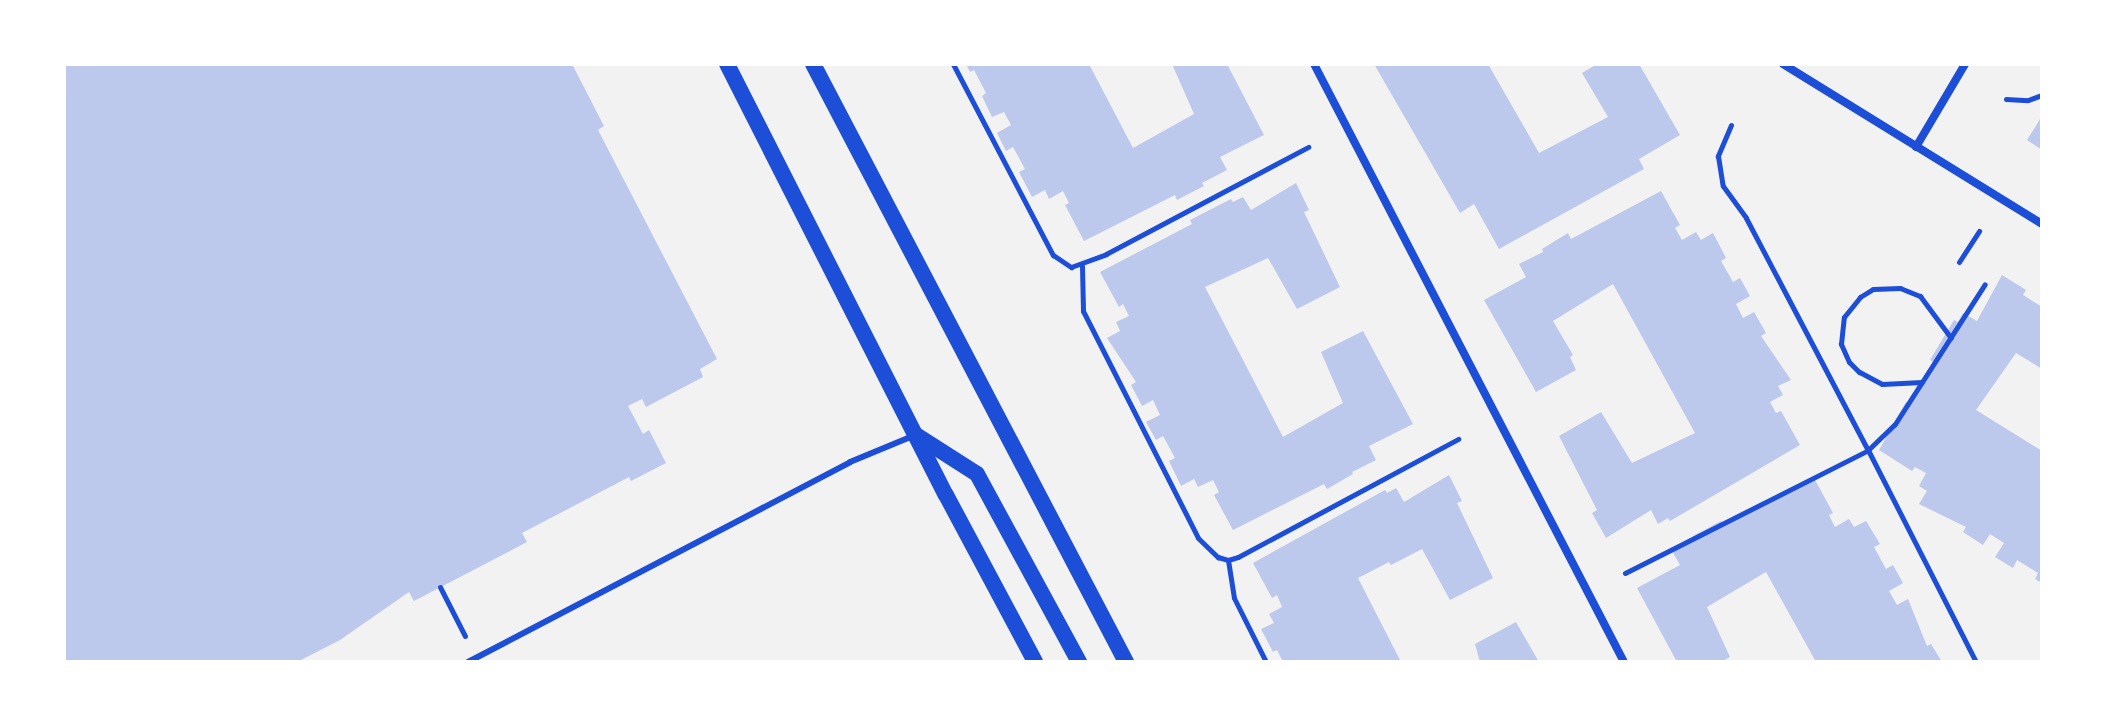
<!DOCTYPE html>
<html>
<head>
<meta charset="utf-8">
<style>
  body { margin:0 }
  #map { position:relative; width:2106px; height:726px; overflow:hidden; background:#f2f2f2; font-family:"Archivo Narrow",sans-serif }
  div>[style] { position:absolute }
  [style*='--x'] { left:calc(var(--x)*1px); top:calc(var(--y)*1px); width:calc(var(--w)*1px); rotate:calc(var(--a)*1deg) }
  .building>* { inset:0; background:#bdc9ec }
  .path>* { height:5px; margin:-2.5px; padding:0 2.5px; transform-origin:2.5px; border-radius:2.5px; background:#1d4ed8 }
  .service>* { height:6px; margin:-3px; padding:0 3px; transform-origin:3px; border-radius:3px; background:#1d4ed8 }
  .minor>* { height:8px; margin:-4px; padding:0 4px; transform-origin:4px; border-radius:4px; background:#1d4ed8 }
  .secondary>* { height:16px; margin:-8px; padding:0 8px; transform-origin:8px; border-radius:8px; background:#1d4ed8 }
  span { translate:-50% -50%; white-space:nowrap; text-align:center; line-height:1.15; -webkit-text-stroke:6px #fff; paint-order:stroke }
  .frame { position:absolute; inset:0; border:66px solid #fff; pointer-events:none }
</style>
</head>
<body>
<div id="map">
  <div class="building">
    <div style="clip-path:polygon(64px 64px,572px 64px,604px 126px,598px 130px,717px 359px,700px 369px,703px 377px,646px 407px,642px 399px,628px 406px,643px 434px,649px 430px,666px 463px,631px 481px,629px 477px,522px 533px,527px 542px,414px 601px,409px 592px,340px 640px,297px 662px,64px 662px)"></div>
    <div style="clip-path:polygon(966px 64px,1089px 64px,1133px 148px,1194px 114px,1172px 64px,1227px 64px,1264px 135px,1220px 157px,1227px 170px,1202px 183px,1204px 186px,1177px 200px,1175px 195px,1084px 241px,1065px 205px,1069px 203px,1063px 191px,1049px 199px,1045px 190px,1032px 197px,1019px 172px,1025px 169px,1013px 147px,1006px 151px,997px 133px,1011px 125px,1004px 112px,992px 117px,982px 96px,986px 93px,974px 70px,970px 72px)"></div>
    <div style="clip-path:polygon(1374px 64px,1488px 64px,1539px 153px,1608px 117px,1582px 73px,1597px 64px,1639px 64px,1680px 135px,1639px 159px,1644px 169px,1499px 249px,1474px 204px,1460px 213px)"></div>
    <div style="clip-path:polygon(2042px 116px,2042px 150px,2027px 140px)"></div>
    <div style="clip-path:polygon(1296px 183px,1309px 210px,1304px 212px,1340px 287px,1297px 309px,1268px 258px,1205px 287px,1283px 437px,1343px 403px,1321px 352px,1363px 331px,1413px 424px,1369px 446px,1376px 460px,1352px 472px,1353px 474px,1327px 489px,1324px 484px,1233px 530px,1214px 495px,1219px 492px,1213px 480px,1198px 487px,1194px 479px,1181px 486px,1169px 461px,1175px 458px,1163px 436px,1156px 440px,1146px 422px,1160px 415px,1153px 400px,1142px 406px,1131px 385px,1136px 382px,1107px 338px,1120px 331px,1116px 322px,1129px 316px,1123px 304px,1119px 307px,1100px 272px,1192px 224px,1190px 220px,1231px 199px,1233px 202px,1243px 197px,1251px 210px)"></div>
    <div style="clip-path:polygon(1661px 191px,1680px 225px,1675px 228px,1682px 240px,1696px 232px,1701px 240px,1713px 233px,1726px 258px,1721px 261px,1733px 282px,1740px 278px,1750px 296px,1736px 304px,1743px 318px,1754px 312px,1766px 333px,1761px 336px,1791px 380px,1778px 386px,1783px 395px,1770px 402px,1776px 413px,1781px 411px,1800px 445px,1670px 521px,1668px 518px,1658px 524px,1651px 510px,1606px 538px,1592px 513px,1597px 510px,1559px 436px,1601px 412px,1632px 463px,1695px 433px,1613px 284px,1553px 321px,1573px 355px,1570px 357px,1576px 370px,1536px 392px,1484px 300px,1526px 277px,1519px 264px,1543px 252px,1542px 249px,1568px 233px,1571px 239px)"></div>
    <div style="clip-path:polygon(2002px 275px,2026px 290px,2023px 295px,2042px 307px,2042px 369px,2016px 353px,1976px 410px,2042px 451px,2042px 583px,2035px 579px,2038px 573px,2017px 560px,2013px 568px,1995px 557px,2004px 543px,1990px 534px,1983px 545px,1963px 532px,1966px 527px,1919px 504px,1927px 491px,1919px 486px,1926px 473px,1915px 467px,1912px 471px,1879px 450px,1906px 402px,1908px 403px,1934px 362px,1930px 360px,1954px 320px,1958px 322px,1963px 313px,1977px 321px)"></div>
    <div style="clip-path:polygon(1449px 475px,1462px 501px,1457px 503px,1493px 578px,1450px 600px,1422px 549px,1391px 565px,1389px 562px,1358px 578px,1401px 662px,1283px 662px,1277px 650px,1273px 652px,1261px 629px,1274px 623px,1269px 614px,1282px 607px,1277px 595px,1272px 598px,1253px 563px,1385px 490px,1387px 493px,1396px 488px,1404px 502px)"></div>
    <div style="clip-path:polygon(1814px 478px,1833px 513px,1829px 515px,1835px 527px,1849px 519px,1854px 527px,1866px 521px,1880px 544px,1874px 547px,1886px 569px,1893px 565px,1903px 583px,1889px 591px,1897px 605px,1908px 599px,1927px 646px,1931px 644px,1942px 662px,1816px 662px,1766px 572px,1707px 607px,1730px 657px,1721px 662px,1677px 662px,1637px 588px,1680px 565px,1672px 551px,1695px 535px,1721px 521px,1724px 525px)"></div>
    <div style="clip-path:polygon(1516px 622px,1539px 662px,1480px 662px,1475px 644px)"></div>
  </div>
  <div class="path">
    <div style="--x:953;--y:64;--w:216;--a:62.4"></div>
    <div style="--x:1053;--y:255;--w:22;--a:34"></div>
    <div style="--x:1071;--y:267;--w:37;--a:-20"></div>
    <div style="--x:1106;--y:254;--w:229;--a:-27.9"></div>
    <div style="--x:2006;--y:99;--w:22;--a:3"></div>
    <div style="--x:2028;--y:100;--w:15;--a:-20"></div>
    <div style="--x:1731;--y:125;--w:34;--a:113"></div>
    <div style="--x:1718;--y:156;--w:30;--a:81"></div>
    <div style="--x:1723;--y:186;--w:39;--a:54"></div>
    <div style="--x:1746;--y:218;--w:262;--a:62.3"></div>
    <div style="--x:1868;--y:450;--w:37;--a:-44"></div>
    <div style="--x:1895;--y:424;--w:166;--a:-57.3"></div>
    <div style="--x:1959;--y:262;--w:37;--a:-57"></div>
    <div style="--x:1082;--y:266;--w:45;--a:88.7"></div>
    <div style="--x:1083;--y:311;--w:254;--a:63.1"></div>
    <div style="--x:1198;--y:538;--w:28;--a:44"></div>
    <div style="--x:1218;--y:557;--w:10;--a:17"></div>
    <div style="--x:1228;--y:560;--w:10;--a:-17"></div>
    <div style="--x:1238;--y:557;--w:250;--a:-28.2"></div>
    <div style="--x:1922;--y:382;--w:40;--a:177.1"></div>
    <div style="--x:1882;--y:384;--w:26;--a:-152"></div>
    <div style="--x:1859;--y:372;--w:14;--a:-135"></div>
    <div style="--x:1849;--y:362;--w:20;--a:-114"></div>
    <div style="--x:1841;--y:344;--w:27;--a:-84"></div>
    <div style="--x:1844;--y:317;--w:26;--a:-51"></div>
    <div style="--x:1860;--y:297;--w:15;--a:-32"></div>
    <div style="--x:1873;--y:289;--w:27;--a:-2"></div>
    <div style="--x:1900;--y:288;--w:22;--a:22"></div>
    <div style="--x:1920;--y:296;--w:52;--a:53.6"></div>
    <div style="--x:1228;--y:560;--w:38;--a:81"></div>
    <div style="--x:1234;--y:598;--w:72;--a:63.4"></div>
    <div style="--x:1625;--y:573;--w:272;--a:-26.8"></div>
    <div style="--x:1868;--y:450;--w:238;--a:63"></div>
    <div style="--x:440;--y:587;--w:55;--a:63"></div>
  </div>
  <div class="service">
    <div style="--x:468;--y:662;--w:431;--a:-27.6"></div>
    <div style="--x:850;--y:462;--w:68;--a:-22.4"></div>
  </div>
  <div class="minor">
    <div style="--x:1314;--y:64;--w:674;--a:62.6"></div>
    <div style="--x:1783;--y:64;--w:304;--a:31.7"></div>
    <div style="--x:1916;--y:147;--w:96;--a:-59.4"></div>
  </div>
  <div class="secondary">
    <div style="--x:727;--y:64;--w:483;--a:63.1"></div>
    <div style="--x:946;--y:495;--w:189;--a:61.9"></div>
    <div style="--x:813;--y:64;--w:675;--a:62.37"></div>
    <div style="--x:916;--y:435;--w:72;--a:32.6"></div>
    <div style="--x:977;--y:474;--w:214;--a:61.5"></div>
  </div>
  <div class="frame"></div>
</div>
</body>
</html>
